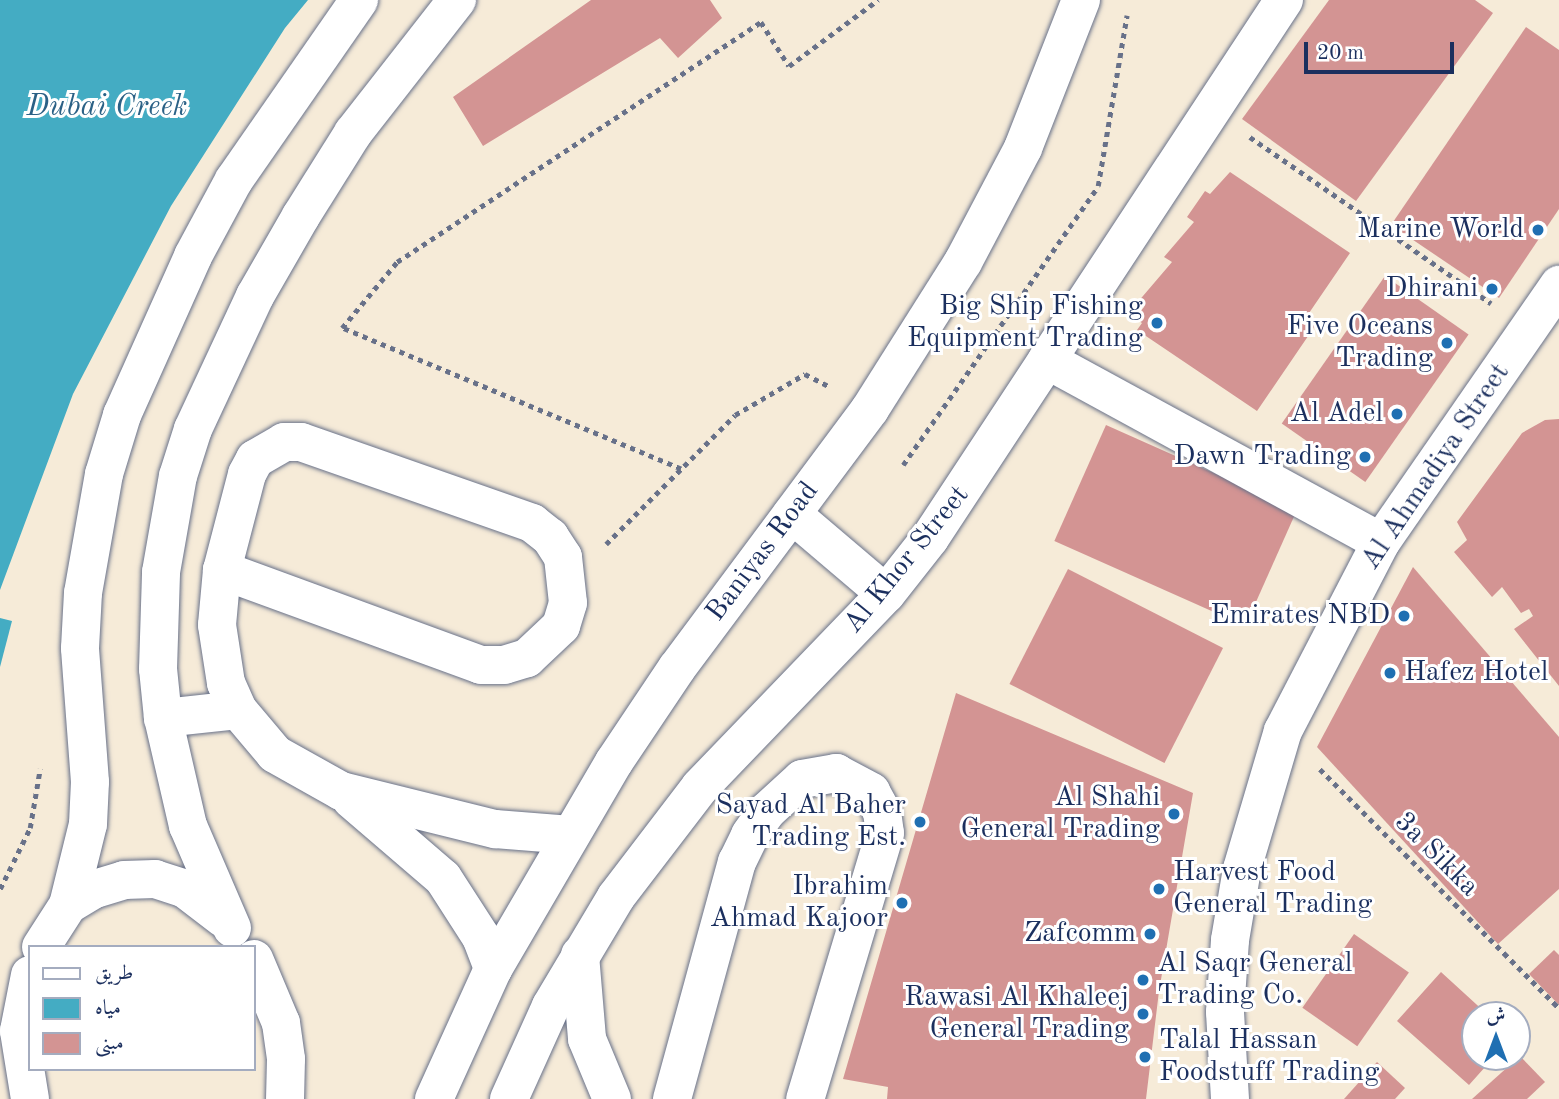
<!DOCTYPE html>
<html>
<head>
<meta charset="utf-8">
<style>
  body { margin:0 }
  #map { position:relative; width:1559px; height:1099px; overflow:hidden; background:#f6ebd8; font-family:"Old Standard TT",Amiri,serif }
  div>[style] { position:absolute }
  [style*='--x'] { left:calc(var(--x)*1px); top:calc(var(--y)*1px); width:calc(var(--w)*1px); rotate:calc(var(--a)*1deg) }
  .water>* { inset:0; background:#44acc3 }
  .building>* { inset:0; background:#d39493; transform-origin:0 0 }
  .path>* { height:4.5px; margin-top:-2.25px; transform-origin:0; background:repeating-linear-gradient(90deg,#687189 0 5px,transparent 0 10px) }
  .roads { filter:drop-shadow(0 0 2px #687189) drop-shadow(0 0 2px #687189) }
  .minor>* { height:38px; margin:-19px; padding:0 19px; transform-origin:19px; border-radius:19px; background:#fff }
  .major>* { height:38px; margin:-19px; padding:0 19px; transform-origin:19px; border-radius:19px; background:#fff }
  .dots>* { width:19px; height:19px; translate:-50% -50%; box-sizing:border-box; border:4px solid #fff; border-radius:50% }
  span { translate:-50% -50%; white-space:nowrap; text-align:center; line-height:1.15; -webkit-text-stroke:6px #fff; paint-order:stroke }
  .poi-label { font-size:28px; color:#1b2f5e }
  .right { translate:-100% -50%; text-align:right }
  .left { translate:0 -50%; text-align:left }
  .street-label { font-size:28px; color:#1b2f5e }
  .water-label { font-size:30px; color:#2b6186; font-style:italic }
  .legend { position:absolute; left:28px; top:945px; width:228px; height:126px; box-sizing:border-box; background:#fff; border:2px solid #a4acbf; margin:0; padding:9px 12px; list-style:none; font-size:21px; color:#1b2f5e }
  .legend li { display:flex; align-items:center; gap:14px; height:35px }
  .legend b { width:35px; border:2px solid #a4acbf }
  .north { position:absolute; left:1461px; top:1001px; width:70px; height:70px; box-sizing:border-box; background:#fff; border:2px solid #a4acbf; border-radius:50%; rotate:0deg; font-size:19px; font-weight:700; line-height:28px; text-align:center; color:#1b2f5e }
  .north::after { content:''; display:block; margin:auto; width:24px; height:32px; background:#1f6fb2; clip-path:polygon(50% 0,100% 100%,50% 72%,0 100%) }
  .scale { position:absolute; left:1304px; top:42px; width:150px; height:32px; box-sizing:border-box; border:4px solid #1b2f5e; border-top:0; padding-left:9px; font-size:21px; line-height:24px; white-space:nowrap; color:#1b2f5e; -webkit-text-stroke:5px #fff; paint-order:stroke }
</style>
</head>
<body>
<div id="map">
  <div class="water">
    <div style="clip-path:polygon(0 0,308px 0,285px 28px,171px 206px,73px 394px,0 590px)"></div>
    <div style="clip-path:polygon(0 618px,12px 621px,0 667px)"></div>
  </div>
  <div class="building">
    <div style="clip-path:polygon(591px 0,710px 0,722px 18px,678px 58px,660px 38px,483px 146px,453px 97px)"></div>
    <div style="clip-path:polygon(1329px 0,1475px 0,1493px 13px,1356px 201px,1242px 119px)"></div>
    <div style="clip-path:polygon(1526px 27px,1559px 50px,1559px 209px,1499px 298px,1391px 225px)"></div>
    <div style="clip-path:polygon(1230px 172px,1350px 253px,1307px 316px,1317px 323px,1257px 411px,1137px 330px,1142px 323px,1135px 318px,1144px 307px,1137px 303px,1172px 262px,1164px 257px,1194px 222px,1187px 217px,1205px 191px,1210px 194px)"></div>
    <div style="left:1385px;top:276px;width:102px;height:180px;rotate:35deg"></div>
    <div style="clip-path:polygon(1559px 419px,1559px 686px,1514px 629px,1533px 616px,1529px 609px,1521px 613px,1502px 587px,1492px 597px,1454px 552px,1467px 540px,1457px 522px,1522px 433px,1545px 420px)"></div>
    <div style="left:1106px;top:425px;width:209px;height:127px;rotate:24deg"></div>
    <div style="clip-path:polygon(1413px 567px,1559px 737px,1559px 889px,1498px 944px,1317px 747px)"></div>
    <div style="left:1068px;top:569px;width:174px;height:129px;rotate:27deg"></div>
    <div style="clip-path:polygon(956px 693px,1193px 793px,1159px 991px,1146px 1099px,887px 1099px,888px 1087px,843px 1079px)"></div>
    <div style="left:1354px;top:934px;width:67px;height:90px;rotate:35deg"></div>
    <div style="clip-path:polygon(1554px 950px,1559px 955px,1559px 1005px,1529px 974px)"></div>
    <div style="clip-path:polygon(1441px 972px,1488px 1015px,1475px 1015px,1475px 1057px,1494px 1057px,1469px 1085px,1397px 1021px)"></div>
    <div style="clip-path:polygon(1520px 1056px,1545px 1082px,1527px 1099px,1472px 1099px)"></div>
    <div style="clip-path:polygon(1377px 1062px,1405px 1088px,1395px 1099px,1344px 1099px)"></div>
  </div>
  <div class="path">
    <div style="--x:1250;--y:137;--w:293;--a:34.6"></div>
    <div style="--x:903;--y:465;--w:340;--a:-55"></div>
    <div style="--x:1098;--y:186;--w:173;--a:-80.4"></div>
    <div style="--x:681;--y:469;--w:367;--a:-157.4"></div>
    <div style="--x:342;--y:328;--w:86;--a:-50.2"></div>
    <div style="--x:397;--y:262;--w:436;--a:-33.4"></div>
    <div style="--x:761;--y:22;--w:52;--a:57.5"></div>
    <div style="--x:789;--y:66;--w:111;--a:-36.6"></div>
    <div style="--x:606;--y:544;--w:182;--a:-45"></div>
    <div style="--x:735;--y:415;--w:81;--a:-30.4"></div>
    <div style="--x:805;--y:374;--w:28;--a:27"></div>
    <div style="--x:1320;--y:769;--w:338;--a:45"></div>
    <div style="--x:0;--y:889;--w:68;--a:-63.8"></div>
    <div style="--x:30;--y:828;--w:60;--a:-80.4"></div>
  </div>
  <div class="roads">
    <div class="minor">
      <div style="--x:1047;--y:360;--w:380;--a:28.6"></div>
      <div style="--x:284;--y:442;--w:17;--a:0"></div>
      <div style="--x:301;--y:442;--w:245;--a:19.3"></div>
      <div style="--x:532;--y:523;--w:23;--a:38"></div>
      <div style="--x:550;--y:537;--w:24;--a:57"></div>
      <div style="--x:563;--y:557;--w:46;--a:83.8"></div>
      <div style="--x:568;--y:603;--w:24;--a:107"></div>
      <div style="--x:561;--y:626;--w:47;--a:136.7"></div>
      <div style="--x:527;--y:658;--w:24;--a:163"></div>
      <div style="--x:504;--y:665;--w:23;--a:180"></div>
      <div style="--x:481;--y:665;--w:276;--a:-159.9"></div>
      <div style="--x:222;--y:570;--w:99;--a:-75.4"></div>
      <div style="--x:247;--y:474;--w:17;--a:-62"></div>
      <div style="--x:255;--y:459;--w:34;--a:-30"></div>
      <div style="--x:222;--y:570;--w:55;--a:95.2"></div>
      <div style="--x:217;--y:625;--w:59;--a:81.2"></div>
      <div style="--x:226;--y:683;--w:30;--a:66"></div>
      <div style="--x:238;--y:710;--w:57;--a:49.9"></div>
      <div style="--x:275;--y:754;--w:76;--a:29.3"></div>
      <div style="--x:341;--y:791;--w:159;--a:13.9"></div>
      <div style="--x:495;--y:829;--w:76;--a:4.5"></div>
      <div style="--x:163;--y:718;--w:75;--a:-6.1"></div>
      <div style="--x:351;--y:799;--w:121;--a:40.7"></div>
      <div style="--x:443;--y:878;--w:70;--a:57.2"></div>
      <div style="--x:481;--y:937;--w:34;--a:69"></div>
      <div style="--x:68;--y:905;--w:31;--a:-31"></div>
      <div style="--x:95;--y:889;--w:30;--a:-17"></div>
      <div style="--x:124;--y:880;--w:31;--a:-2"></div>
      <div style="--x:155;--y:879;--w:32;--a:18"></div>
      <div style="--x:185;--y:889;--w:48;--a:37.3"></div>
      <div style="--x:232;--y:928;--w:111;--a:-113.3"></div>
      <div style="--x:188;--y:826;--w:111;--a:-103"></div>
      <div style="--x:163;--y:718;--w:49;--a:-95.8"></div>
      <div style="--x:158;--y:669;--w:97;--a:-88.2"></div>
      <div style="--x:161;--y:572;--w:97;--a:-80"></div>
      <div style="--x:178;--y:476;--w:49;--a:-72.3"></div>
      <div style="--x:193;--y:429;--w:147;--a:-65"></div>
      <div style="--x:255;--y:296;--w:92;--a:-60.1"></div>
      <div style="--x:301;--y:216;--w:98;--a:-57.9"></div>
      <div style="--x:353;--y:133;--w:169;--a:-52"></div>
      <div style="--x:41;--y:947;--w:50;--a:-57.3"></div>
      <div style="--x:68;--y:905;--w:83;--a:-76.1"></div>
      <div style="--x:88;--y:824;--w:42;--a:-87.3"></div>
      <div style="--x:90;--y:782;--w:134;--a:-94.3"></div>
      <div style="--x:80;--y:648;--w:55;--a:-86.9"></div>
      <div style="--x:83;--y:593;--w:121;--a:-80"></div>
      <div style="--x:104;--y:474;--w:62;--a:-73"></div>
      <div style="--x:122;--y:415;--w:174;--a:-65.9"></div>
      <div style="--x:193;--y:256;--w:86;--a:-61.7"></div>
      <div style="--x:234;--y:180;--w:219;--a:-55.2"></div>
      <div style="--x:580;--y:955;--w:84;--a:85.2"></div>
      <div style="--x:587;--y:1039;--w:65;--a:67.4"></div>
      <div style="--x:254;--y:959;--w:69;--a:67.1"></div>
      <div style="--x:281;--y:1023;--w:36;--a:82"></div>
      <div style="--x:286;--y:1059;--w:40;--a:91.4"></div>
      <div style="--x:30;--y:1099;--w:69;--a:-99.2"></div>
      <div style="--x:19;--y:1031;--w:57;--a:-78.9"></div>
      <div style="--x:672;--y:1099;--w:246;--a:-74.7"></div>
      <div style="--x:737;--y:862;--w:30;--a:-64"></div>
      <div style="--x:750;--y:835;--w:29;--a:-55"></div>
      <div style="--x:767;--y:811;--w:47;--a:-42.4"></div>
      <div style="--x:802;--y:779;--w:35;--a:-10"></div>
      <div style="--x:836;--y:773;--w:40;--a:28"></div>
      <div style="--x:871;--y:792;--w:23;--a:61"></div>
      <div style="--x:882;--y:812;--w:21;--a:82"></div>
      <div style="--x:885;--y:833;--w:278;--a:106.7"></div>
      <div style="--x:1230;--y:1099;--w:87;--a:-93.3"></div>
      <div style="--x:1225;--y:1012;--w:72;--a:-86"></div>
      <div style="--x:1230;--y:940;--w:72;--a:-80.4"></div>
      <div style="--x:1242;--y:869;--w:144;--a:-73.5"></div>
      <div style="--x:1283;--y:731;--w:213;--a:-62.6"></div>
      <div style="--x:1381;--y:542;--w:313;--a:-55.3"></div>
    </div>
    <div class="major">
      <div style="--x:792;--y:514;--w:123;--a:40.4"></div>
      <div style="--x:434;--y:1099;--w:143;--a:-65.6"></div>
      <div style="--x:493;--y:969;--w:240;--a:-59.7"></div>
      <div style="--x:614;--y:762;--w:113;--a:-56.2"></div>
      <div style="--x:677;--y:668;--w:323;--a:-53.3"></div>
      <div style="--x:870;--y:409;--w:174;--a:-57.7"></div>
      <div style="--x:963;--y:262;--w:129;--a:-62.2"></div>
      <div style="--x:1023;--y:148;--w:159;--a:-68.6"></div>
      <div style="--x:509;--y:1099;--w:102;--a:-65.7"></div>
      <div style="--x:551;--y:1006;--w:127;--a:-59.2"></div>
      <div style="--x:616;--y:897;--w:138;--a:-52.6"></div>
      <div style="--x:700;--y:787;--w:268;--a:-46.1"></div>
      <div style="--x:886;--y:594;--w:71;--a:-51.8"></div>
      <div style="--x:930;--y:538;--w:644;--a:-56.66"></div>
    </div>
  </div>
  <div class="dots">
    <div style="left:1538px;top:230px;background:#1f6fb2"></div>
    <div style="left:1492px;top:289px;background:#1f6fb2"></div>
    <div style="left:1157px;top:323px;background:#1f6fb2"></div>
    <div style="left:1447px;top:343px;background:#1f6fb2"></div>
    <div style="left:1397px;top:414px;background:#1f6fb2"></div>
    <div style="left:1365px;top:457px;background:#1f6fb2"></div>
    <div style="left:1404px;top:616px;background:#1f6fb2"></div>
    <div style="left:1390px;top:673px;background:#1f6fb2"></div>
    <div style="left:1174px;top:814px;background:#1f6fb2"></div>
    <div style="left:920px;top:822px;background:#1f6fb2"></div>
    <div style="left:1159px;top:889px;background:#1f6fb2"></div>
    <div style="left:902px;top:903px;background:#1f6fb2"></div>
    <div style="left:1150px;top:934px;background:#1f6fb2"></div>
    <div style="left:1143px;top:980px;background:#1f6fb2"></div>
    <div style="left:1143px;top:1014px;background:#1f6fb2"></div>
    <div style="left:1145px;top:1057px;background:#1f6fb2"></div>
  </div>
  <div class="poi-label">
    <span class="right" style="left:1524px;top:230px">Marine World</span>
    <span class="right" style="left:1478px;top:289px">Dhirani</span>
    <span class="right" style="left:1143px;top:323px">Big Ship Fishing<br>Equipment Trading</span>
    <span class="right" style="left:1433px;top:343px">Five Oceans<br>Trading</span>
    <span class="right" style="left:1383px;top:414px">Al Adel</span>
    <span class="right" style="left:1351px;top:457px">Dawn Trading</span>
    <span class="right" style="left:1390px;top:616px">Emirates NBD</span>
    <span class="left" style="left:1404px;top:673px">Hafez Hotel</span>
    <span class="right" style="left:1160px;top:814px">Al Shahi<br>General Trading</span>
    <span class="right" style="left:906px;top:822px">Sayad Al Baher<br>Trading Est.</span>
    <span class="left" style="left:1173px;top:889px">Harvest Food<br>General Trading</span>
    <span class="right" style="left:888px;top:903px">Ibrahim<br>Ahmad Kajoor</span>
    <span class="right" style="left:1136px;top:934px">Zafcomm</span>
    <span class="left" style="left:1157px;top:980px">Al Saqr General<br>Trading Co.</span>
    <span class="right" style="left:1129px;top:1014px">Rawasi Al Khaleej<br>General Trading</span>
    <span class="left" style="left:1159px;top:1057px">Talal Hassan<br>Foodstuff Trading</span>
  </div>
  <div class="street-label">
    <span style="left:1436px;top:467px;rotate:-56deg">Al Ahmadiya Street</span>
    <span style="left:763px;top:552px;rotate:-53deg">Baniyas Road</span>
    <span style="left:907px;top:560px;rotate:-51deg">Al Khor Street</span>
    <span style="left:1436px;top:855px;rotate:45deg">3a Sikka</span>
  </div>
  <div class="water-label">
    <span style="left:107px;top:107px">Dubai Creek</span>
  </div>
  <ul class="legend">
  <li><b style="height:9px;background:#fff"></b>طريق</li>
  <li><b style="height:19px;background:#44acc3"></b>مياه</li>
  <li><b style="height:19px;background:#d39493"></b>مبنى</li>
  </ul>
  <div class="north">ش</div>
  <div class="scale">20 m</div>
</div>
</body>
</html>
